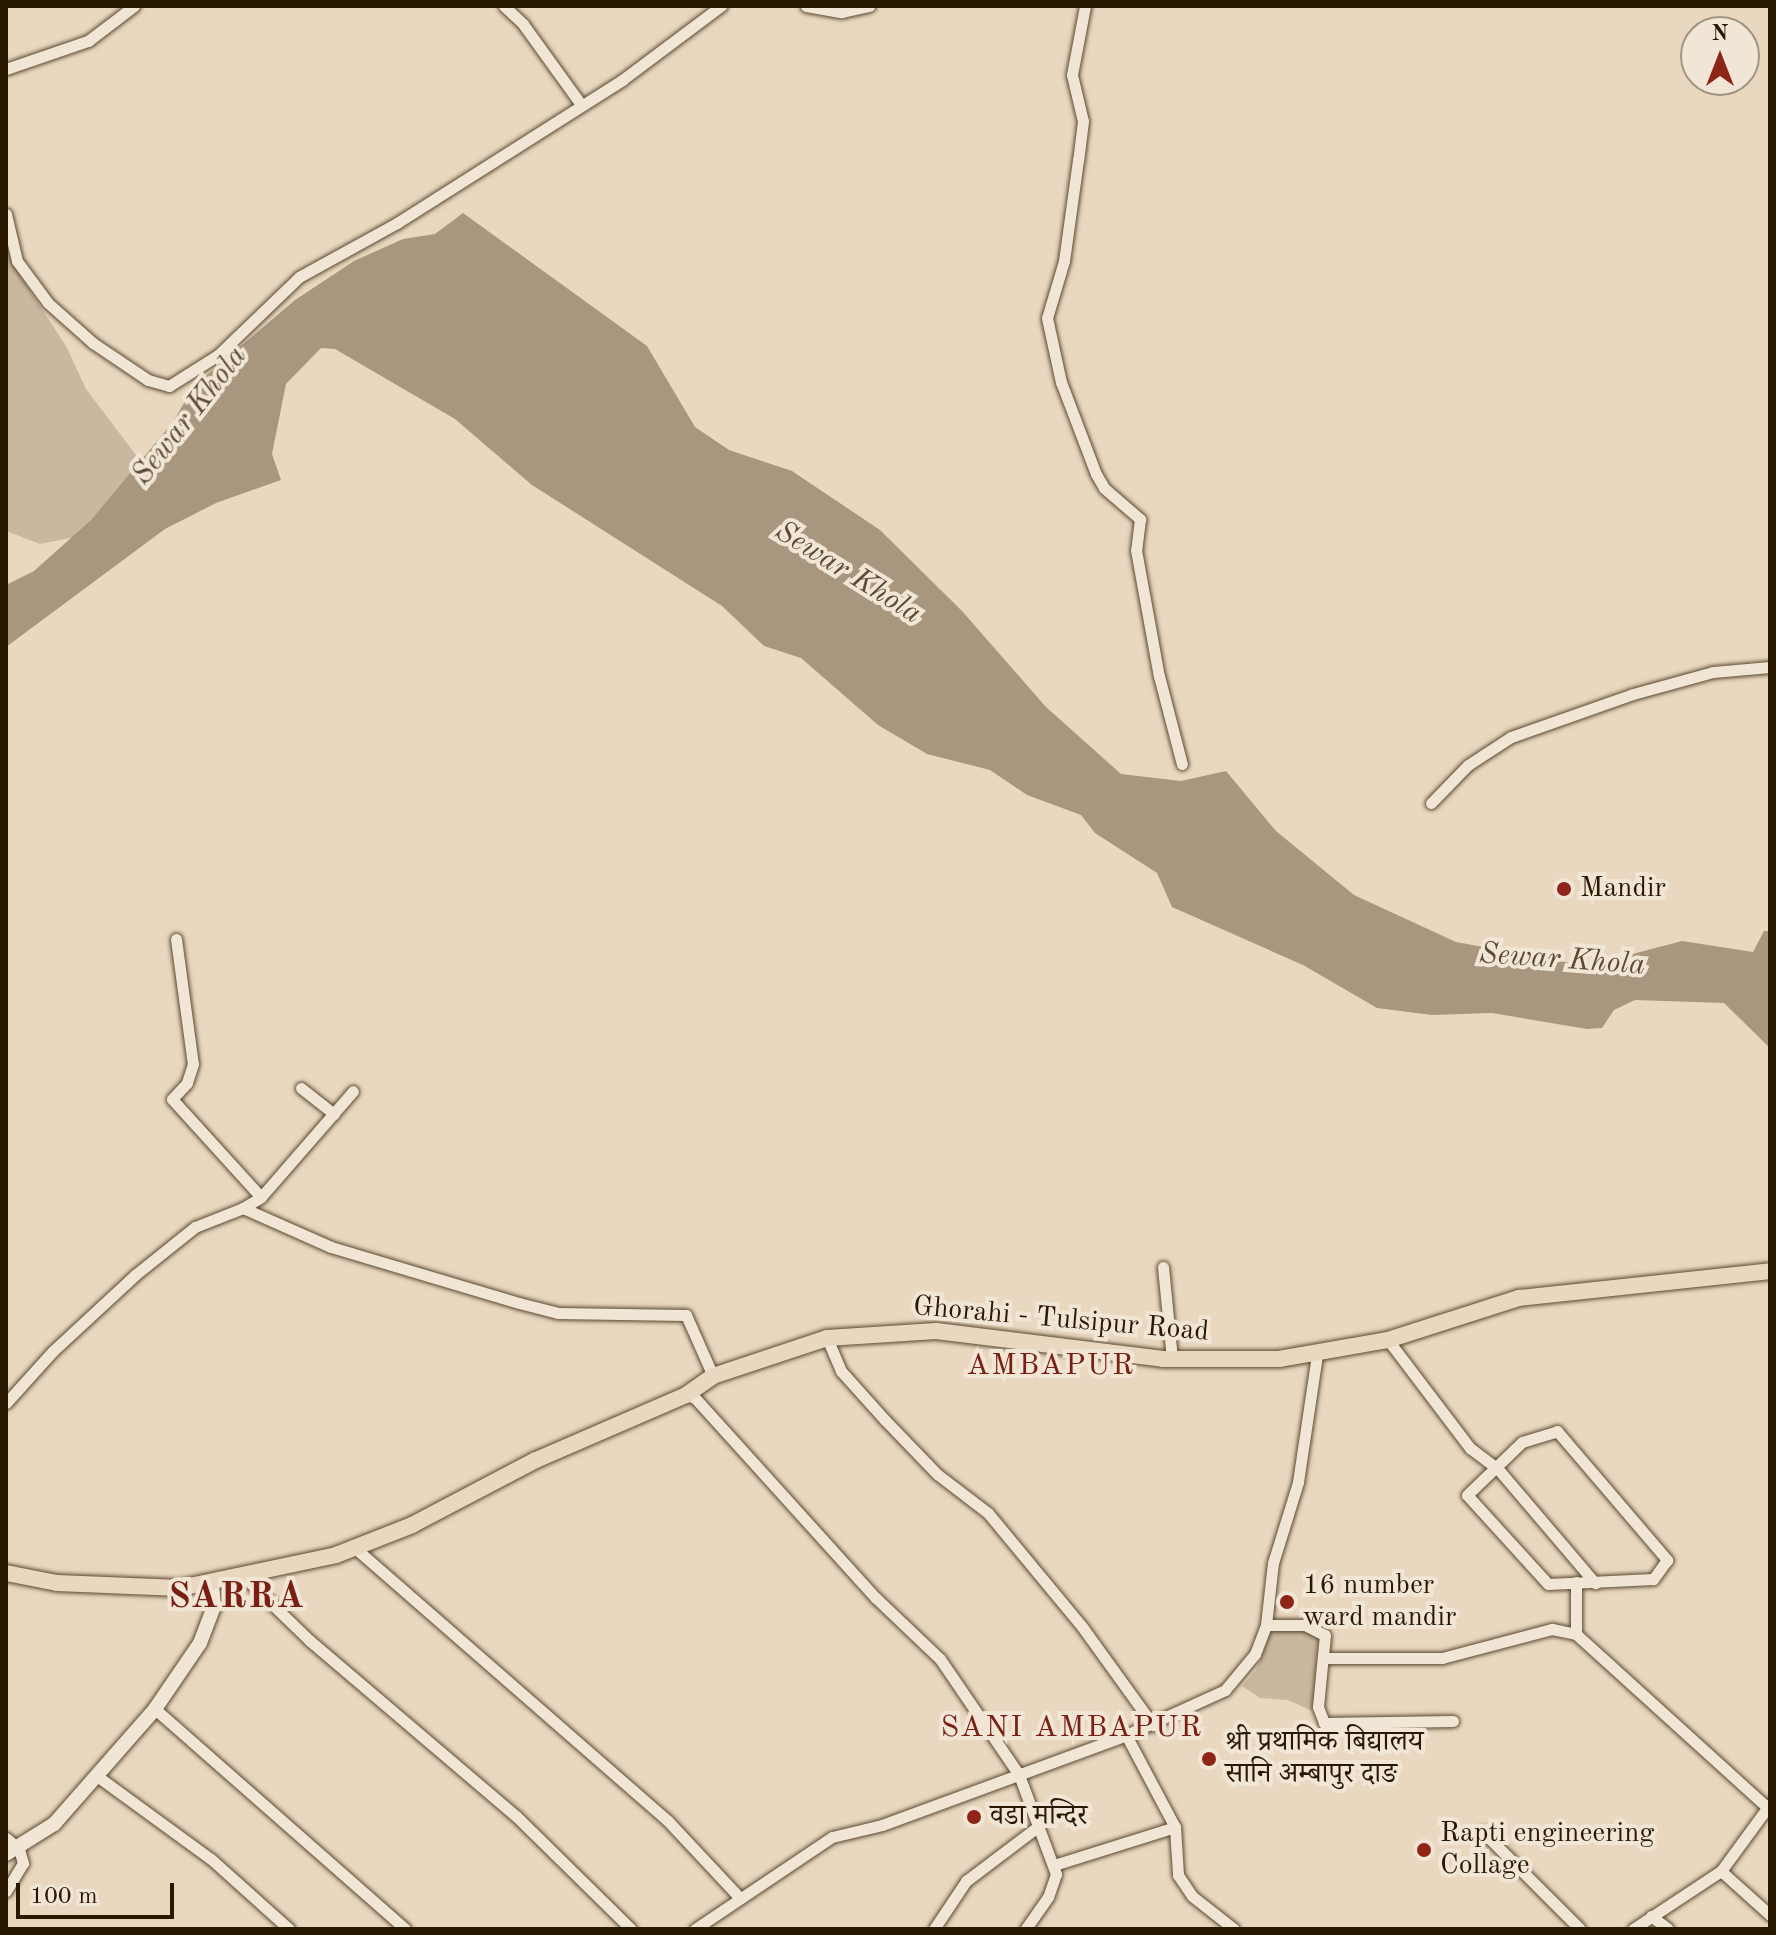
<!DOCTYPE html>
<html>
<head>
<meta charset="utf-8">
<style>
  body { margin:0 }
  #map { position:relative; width:1776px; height:1935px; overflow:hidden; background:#e9d8bf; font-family:"Old Standard TT","Noto Serif Devanagari",serif }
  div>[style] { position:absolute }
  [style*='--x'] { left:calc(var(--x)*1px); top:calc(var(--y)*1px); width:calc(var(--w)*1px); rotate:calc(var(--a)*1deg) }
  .green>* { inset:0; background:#c9b89f }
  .water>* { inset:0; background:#a8977e }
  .roads { filter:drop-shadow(0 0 2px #5a4930) drop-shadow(0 0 2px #5a4930) }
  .minor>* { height:11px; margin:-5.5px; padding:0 5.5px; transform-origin:5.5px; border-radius:5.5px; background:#f1e6d5 }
  .tertiary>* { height:14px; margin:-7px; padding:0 7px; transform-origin:7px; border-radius:7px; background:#f1e6d5 }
  .primary>* { height:16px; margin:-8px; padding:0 8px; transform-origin:8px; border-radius:8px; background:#e9d8bf }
  .dots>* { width:22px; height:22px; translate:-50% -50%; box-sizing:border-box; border:4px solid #f1e6d5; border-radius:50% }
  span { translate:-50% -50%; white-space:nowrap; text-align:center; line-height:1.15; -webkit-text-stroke:8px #f1e6d5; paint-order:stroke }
  .poi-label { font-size:28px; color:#2a1901 }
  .left { translate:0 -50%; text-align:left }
  .street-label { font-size:28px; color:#2a1901 }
  .water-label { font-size:30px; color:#5c4b33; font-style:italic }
  .neighbourhood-label { font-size:30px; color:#7a1f14; letter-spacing:2px }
  .district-label { font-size:36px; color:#7a1f14; font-weight:700; letter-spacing:2px }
  .frame { position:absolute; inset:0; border:8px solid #2a1901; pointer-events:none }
  .north { position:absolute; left:1680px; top:16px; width:80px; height:80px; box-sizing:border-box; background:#f1e6d5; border:2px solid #a19480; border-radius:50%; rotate:0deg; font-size:22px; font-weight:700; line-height:32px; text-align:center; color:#2a1901 }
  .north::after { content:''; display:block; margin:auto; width:28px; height:36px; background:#8f2418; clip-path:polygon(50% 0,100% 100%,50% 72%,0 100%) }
  .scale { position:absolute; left:16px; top:1883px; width:158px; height:36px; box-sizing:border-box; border:4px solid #2a1901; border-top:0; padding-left:10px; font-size:24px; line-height:28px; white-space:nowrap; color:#2a1901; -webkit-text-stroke:6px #f1e6d5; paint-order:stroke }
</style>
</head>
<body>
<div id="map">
  <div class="green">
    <div style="clip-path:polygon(6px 240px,13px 264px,67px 348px,86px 389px,142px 463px,81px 536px,40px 544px,6px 531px)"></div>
    <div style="clip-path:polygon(1272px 1630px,1306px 1631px,1318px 1639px,1312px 1711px,1288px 1700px,1260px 1698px,1242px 1686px,1256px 1670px)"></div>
  </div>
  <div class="water">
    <div style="clip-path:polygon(463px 213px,647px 346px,695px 427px,729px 450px,792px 471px,880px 530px,962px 611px,1046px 707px,1121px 774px,1181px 781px,1226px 771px,1276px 831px,1354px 895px,1456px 942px,1587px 966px,1682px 941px,1753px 952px,1764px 931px,1770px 931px,1770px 1048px,1724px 1003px,1635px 1000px,1614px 1010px,1602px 1028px,1587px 1029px,1492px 1013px,1432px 1015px,1377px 1008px,1303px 965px,1172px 907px,1157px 873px,1095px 833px,1081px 815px,1027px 795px,990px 770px,927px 754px,878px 725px,801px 658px,764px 646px,722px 606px,532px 485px,455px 419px,335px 349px,321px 348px,286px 384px,272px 454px,281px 480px,216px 503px,165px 529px,6px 647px,6px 585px,34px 571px,91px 520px,173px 422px,194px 386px,295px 300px,354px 261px,403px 239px,435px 234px)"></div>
  </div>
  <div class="roads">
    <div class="minor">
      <div style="--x:504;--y:6;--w:26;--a:43"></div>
      <div style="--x:523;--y:24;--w:97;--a:54.2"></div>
      <div style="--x:806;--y:6;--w:36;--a:10"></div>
      <div style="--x:841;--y:12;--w:29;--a:-12"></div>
      <div style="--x:1085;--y:6;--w:70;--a:100.7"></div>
      <div style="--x:1072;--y:75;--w:47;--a:76.6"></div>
      <div style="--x:1083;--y:121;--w:39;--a:97"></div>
      <div style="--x:1078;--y:160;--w:102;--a:97.9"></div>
      <div style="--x:1064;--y:261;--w:59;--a:106.6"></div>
      <div style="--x:1047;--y:318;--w:66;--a:77.7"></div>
      <div style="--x:1061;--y:382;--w:98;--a:69.2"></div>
      <div style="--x:1096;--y:474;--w:16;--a:60"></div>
      <div style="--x:1104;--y:488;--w:48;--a:40.7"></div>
      <div style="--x:1140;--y:519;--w:31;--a:97"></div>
      <div style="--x:1136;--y:550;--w:128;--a:79.7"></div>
      <div style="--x:1159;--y:676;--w:91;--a:75.4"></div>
      <div style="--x:6;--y:69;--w:87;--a:-18.9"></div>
      <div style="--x:88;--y:41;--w:58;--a:-37.3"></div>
      <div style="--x:6;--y:214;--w:48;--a:76.8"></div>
      <div style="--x:17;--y:261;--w:52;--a:53.6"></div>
      <div style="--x:48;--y:303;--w:60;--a:41.6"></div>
      <div style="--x:93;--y:343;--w:66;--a:33.9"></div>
      <div style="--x:148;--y:380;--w:22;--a:16"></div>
      <div style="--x:169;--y:386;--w:58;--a:-32.3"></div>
      <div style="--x:218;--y:355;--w:112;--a:-43.9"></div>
      <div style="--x:299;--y:277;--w:112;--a:-28.9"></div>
      <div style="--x:397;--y:223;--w:267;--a:-32.4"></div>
      <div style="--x:622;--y:80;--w:124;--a:-36.8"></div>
      <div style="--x:1431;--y:803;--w:53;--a:-45.8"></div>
      <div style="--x:1468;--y:765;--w:51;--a:-33.1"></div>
      <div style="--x:1511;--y:737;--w:129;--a:-19.4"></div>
      <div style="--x:1633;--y:694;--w:83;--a:-15.4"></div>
      <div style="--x:1713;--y:672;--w:57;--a:-5"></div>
      <div style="--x:176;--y:939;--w:126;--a:82.3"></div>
      <div style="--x:193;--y:1064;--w:20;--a:108"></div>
      <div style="--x:187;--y:1083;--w:22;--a:133"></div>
      <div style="--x:172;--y:1099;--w:132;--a:47.8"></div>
      <div style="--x:301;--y:1088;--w:42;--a:38.2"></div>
      <div style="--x:243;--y:1208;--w:21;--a:-31"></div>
      <div style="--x:261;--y:1197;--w:140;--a:-49"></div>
      <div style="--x:1163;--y:1267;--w:92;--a:84.4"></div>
      <div style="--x:827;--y:1338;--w:36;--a:67"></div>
      <div style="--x:841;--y:1371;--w:66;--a:48.1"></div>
      <div style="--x:885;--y:1420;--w:75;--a:46.1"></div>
      <div style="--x:937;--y:1474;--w:64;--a:37.4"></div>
      <div style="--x:988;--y:1513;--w:149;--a:50.4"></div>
      <div style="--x:1083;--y:1628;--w:120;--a:54.2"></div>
      <div style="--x:1388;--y:1340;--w:136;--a:52.8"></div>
      <div style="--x:1470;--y:1448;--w:35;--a:37"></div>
      <div style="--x:1498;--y:1469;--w:150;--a:49.6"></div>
      <div style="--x:686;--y:1395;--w:9;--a:18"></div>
      <div style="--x:695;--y:1398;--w:270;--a:47.9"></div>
      <div style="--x:876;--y:1598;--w:88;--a:43.6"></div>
      <div style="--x:940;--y:1659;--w:140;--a:55.7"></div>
      <div style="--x:1019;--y:1775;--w:106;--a:69.5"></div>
      <div style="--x:1056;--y:1874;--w:24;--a:109"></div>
      <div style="--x:1048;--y:1897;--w:39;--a:125"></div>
      <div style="--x:6;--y:1403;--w:70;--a:-47.9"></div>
      <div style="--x:53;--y:1351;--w:112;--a:-42.8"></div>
      <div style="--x:135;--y:1275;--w:77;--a:-38.7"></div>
      <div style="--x:195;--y:1227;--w:52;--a:-21.6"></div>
      <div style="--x:243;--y:1208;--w:96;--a:23.9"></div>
      <div style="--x:331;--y:1247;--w:196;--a:16.6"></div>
      <div style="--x:519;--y:1303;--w:40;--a:14.4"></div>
      <div style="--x:558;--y:1313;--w:128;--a:0.9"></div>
      <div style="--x:686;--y:1315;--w:67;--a:66.1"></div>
      <div style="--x:1557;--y:1431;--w:170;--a:49.5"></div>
      <div style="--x:1667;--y:1560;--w:24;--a:126"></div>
      <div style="--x:1653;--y:1579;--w:105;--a:177.3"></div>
      <div style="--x:1548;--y:1584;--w:120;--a:-132.3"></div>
      <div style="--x:1467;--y:1495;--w:76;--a:-43.9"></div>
      <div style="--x:1522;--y:1442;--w:37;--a:-17"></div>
      <div style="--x:355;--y:1548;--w:415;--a:41.1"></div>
      <div style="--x:668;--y:1821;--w:105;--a:46.9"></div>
      <div style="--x:244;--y:1577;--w:91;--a:44.1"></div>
      <div style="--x:309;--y:1640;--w:272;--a:40.4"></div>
      <div style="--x:516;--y:1816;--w:161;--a:44.5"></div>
      <div style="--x:1576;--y:1582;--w:52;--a:90"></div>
      <div style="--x:1576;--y:1634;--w:258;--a:42.2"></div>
      <div style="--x:1266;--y:1625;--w:39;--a:0"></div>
      <div style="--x:1305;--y:1625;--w:22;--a:27"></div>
      <div style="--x:1325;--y:1635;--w:72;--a:95.6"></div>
      <div style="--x:1318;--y:1707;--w:17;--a:69"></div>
      <div style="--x:1324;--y:1723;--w:129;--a:-0.9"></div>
      <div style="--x:1325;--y:1658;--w:117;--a:0"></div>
      <div style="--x:1442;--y:1658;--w:114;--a:-14.8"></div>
      <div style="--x:1552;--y:1629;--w:25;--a:12"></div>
      <div style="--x:155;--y:1709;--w:333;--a:41.3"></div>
      <div style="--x:1126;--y:1735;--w:104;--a:62"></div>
      <div style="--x:97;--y:1776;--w:141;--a:36.1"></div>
      <div style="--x:211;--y:1859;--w:105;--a:41.9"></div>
      <div style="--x:1483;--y:1832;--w:137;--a:45"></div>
      <div style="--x:6;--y:1838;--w:17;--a:40"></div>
      <div style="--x:19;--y:1849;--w:15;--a:74"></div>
      <div style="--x:23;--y:1863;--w:33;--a:121"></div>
      <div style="--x:1054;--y:1865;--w:127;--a:-17.4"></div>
      <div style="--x:1175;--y:1827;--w:48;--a:86.4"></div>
      <div style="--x:1178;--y:1875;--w:25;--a:56"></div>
      <div style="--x:1192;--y:1896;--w:53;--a:38.2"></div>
      <div style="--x:1721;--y:1871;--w:66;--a:41.9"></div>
      <div style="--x:1651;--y:1916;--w:21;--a:37"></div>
      <div style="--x:695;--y:1929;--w:165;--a:-33.9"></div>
      <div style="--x:832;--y:1837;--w:51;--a:-13.5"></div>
      <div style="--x:882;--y:1825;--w:260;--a:-20.2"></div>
      <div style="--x:1126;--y:1735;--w:109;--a:-24.4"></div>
      <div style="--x:1225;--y:1690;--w:47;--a:-50.2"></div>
      <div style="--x:1255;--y:1654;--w:31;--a:-69"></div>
      <div style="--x:1266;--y:1625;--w:62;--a:-83.6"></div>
      <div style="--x:1273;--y:1563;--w:85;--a:-72.8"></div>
      <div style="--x:1298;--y:1482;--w:128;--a:-81.5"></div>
      <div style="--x:934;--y:1929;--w:58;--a:-56.3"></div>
      <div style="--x:966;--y:1881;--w:93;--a:-37.1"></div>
      <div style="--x:1633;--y:1929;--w:105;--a:-33.4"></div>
      <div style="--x:1721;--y:1871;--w:83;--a:-53.8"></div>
    </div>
    <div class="tertiary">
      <div style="--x:6;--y:1854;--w:57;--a:-32"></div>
      <div style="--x:54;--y:1824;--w:153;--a:-48.7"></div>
      <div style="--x:155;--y:1709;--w:80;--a:-55.7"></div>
      <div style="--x:200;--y:1643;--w:39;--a:-69"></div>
      <div style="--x:214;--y:1607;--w:23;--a:-95"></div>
    </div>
    <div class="primary">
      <div style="--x:6;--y:1573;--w:52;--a:11.1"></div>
      <div style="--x:57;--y:1583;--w:123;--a:2.3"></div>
      <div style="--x:180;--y:1588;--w:159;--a:-11.9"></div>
      <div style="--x:336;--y:1555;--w:82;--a:-21.5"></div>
      <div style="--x:412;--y:1525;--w:140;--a:-27.7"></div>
      <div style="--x:536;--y:1460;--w:163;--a:-23.4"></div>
      <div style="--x:686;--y:1395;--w:33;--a:-35"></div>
      <div style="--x:713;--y:1376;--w:120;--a:-18.4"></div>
      <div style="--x:827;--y:1338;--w:109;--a:-3.7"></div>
      <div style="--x:936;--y:1331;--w:229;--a:7"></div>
      <div style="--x:1163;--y:1359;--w:116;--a:0"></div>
      <div style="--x:1279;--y:1359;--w:111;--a:-9.9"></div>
      <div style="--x:1388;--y:1340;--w:138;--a:-17.8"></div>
      <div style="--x:1519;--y:1298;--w:252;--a:-6.1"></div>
    </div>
  </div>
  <div class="dots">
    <div style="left:1564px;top:889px;background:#8f2418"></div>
    <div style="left:1287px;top:1602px;background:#8f2418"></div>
    <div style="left:1209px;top:1759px;background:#8f2418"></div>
    <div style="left:974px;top:1817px;background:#8f2418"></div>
    <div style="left:1424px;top:1850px;background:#8f2418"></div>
  </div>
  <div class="poi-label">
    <span class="left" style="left:1580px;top:889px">Mandir</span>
    <span class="left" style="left:1303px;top:1602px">16 number<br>ward mandir</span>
    <span class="left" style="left:1225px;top:1759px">श्री प्रथामिक बिद्यालय<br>सानि अम्बापुर दाङ</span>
    <span class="left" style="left:990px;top:1817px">वडा मन्दिर</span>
    <span class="left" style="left:1440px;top:1850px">Rapti engineering<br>Collage</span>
  </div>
  <div class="street-label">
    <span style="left:1061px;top:1320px;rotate:5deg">Ghorahi - Tulsipur Road</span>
  </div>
  <div class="water-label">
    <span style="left:190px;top:416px;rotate:-52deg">Sewar Khola</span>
    <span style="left:848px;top:573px;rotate:32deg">Sewar Khola</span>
    <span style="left:1562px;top:960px;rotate:4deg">Sewar Khola</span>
  </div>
  <div class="neighbourhood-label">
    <span style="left:1051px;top:1366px">AMBAPUR</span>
    <span style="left:1072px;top:1728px">SANI AMBAPUR</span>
  </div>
  <div class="district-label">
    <span style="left:237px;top:1599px">SARRA</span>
  </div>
  <div class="frame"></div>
  <div class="north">N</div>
  <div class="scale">100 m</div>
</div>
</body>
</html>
